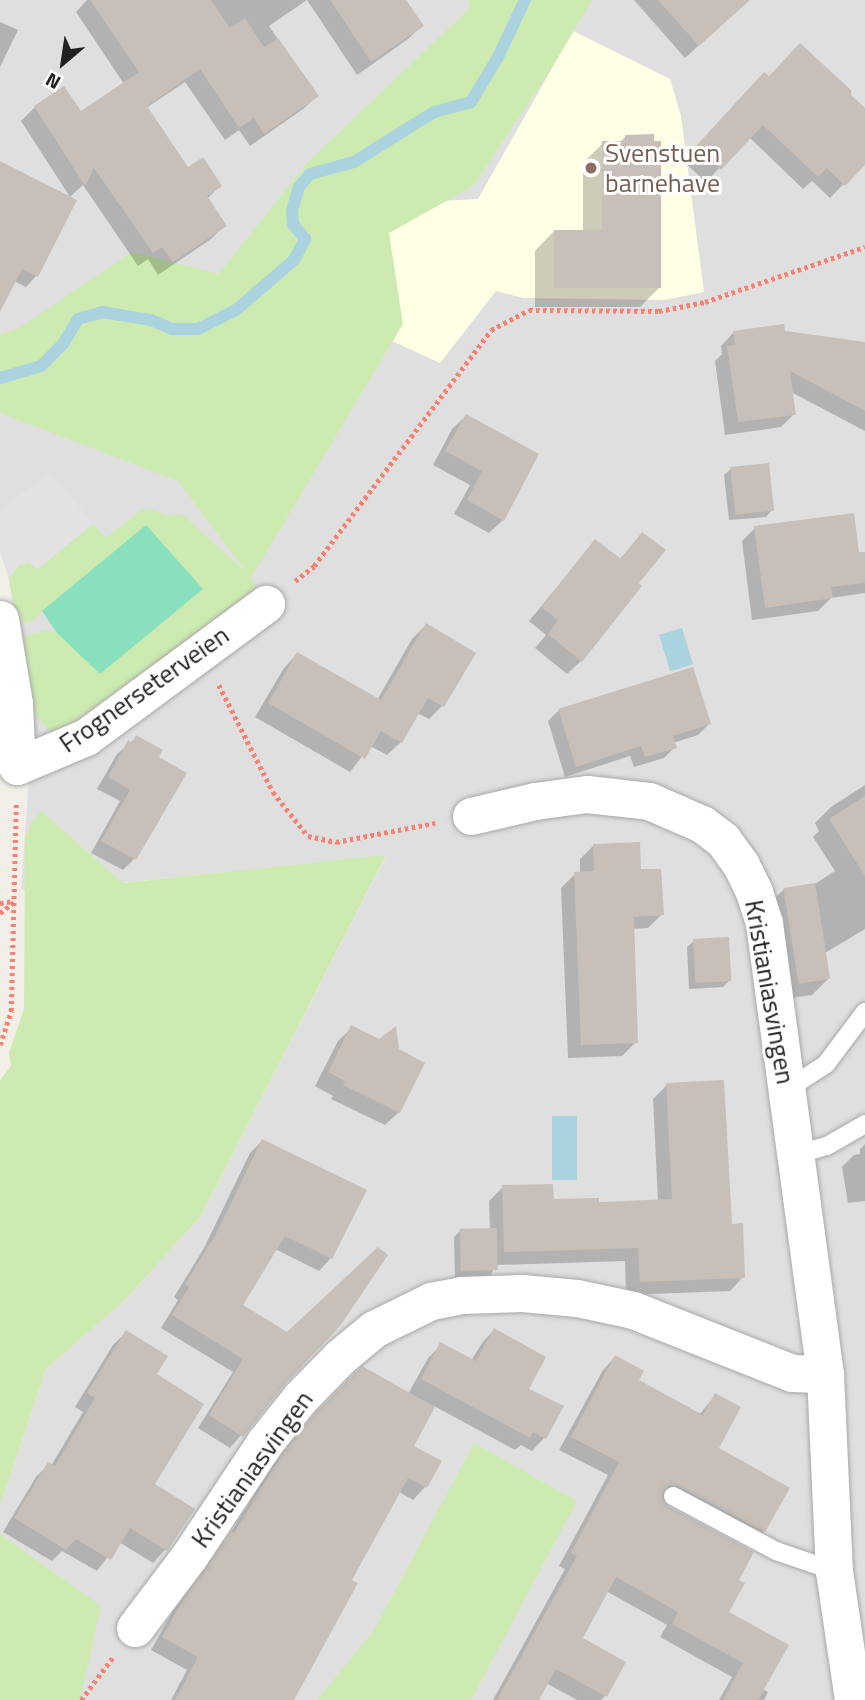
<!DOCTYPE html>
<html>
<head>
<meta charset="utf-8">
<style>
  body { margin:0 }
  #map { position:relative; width:865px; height:1700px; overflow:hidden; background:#f2efe9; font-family:"Titillium Web",sans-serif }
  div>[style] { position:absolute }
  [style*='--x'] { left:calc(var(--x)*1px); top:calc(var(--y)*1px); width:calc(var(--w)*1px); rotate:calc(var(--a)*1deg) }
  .residential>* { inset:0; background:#e0dfdf }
  .education>* { inset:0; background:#ffffe5 }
  .grass>* { inset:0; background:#cdebb0 }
  .pitch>* { inset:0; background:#88e0be }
  .parking>* { inset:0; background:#e2e2e2 }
  .water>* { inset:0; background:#aad3df; transform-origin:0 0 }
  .shadow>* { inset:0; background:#0003 }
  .stream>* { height:12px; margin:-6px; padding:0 6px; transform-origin:6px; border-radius:6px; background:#aad3df }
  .building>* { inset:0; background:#c7bfb8; transform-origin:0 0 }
  .path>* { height:4.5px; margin-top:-2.25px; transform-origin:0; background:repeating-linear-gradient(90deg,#fa8072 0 3.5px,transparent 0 7px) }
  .roads { filter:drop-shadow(0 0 2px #a9a9a9) drop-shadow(0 0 2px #a9a9a9) }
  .lane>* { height:18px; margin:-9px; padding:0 9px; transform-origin:9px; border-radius:9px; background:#fff }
  .street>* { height:37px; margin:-18.5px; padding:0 18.5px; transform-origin:18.5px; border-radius:18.5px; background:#fff }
  .dots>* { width:19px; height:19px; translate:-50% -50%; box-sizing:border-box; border:4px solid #fff; border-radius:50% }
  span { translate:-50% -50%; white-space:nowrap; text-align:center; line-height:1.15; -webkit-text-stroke:6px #fff; paint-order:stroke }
  .education-label { font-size:26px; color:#785e54 }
  .left { translate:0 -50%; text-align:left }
  .street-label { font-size:26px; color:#222 }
  .north { position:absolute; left:28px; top:28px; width:70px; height:70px; -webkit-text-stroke:5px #fff; paint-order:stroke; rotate:209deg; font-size:19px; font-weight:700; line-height:28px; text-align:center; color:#222 }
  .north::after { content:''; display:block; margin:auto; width:24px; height:32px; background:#222; clip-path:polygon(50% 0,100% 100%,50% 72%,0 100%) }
</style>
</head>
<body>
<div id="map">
  <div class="residential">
    <div style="clip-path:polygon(0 0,865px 0,865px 1700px,0 1700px,0 1506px,46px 1369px,124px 1301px,201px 1216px,386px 856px,80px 887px,21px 890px,34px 707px,9px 579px,0 552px)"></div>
  </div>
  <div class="education">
    <div style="clip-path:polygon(573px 31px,670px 79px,681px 116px,704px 292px,665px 300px,523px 298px,496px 291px,440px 363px,318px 307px,369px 205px,478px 199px)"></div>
  </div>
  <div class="grass">
    <div style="clip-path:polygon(468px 0,592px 0,550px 71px,473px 186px,389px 233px,403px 324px,251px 578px,259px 593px,86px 724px,51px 732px,35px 715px,21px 637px,47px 630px,57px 633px,42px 611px,32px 622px,16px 622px,9px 579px,17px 566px,29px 563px,38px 569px,93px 524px,106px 538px,141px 510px,150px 509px,167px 516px,182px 514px,247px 573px,178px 481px,0 413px,0 335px,21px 327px,132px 252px,219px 274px,307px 163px,470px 8px)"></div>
    <div style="clip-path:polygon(41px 811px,123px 883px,386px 855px,201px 1216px,124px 1301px,46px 1369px,0 1506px,0 1080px,11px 1066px,9px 1053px,24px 1009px,25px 839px,31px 823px)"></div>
    <div style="clip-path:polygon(474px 1443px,577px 1501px,471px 1700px,317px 1700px,374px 1630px)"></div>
    <div style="clip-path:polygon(0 1534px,101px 1606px,80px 1700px,0 1700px)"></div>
  </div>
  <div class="pitch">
    <div style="clip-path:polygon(146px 525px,203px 589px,100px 674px,57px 633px,42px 611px)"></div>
  </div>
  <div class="parking">
    <div style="clip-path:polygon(51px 472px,93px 524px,37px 569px,29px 563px,20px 564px,9px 579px,0 552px,0 510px)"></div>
  </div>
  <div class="water">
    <div style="left:682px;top:628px;width:38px;height:24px;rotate:73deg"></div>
    <div style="left:552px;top:1116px;width:25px;height:64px"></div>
  </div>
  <div class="shadow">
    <div style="clip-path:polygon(87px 0,404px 0,422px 26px,408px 39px,357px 75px,307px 0,269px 26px,317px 96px,303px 109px,250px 146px,239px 130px,225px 140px,185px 82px,146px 108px,187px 169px,220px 186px,207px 199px,225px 225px,211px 239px,158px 275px,148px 259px,138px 266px,83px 185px,70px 197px,21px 121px,35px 107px,81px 113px,124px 84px,76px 12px)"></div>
    <div style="clip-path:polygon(634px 0,742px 0,731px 16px,685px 58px)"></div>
    <div style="clip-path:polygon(0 22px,18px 30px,0 67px)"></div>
    <div style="clip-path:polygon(768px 78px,865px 109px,865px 162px,830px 198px,812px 181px,803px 189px,749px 137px,706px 182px,683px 161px,750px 88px)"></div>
    <div style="clip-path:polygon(626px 136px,660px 287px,640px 307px,535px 307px,535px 251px,554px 231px,583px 231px,583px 163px,603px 143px,619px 143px)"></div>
    <div style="clip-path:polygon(0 163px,75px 201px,36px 276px,26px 287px,14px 281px,0 304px)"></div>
    <div style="clip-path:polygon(734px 332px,783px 333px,865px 344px,865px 431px,791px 392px,794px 414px,781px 427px,725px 435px,715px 361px,722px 354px,721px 346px)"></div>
    <div style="clip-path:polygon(466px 416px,503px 520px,489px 533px,454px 514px,470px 485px,433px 465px,452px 429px)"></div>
    <div style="clip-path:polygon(731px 469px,772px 510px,766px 517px,729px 520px,724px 475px)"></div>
    <div style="clip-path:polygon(755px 528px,858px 554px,865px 553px,865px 593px,831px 598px,818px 611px,752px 620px,742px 541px)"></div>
    <div style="clip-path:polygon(642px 534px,581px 661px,567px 674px,535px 648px,546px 635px,529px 621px,595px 541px,619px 560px)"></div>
    <div style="clip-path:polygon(426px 625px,443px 705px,429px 719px,417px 713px,401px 742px,387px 755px,370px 746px,350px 772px,255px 717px,284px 668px,297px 654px,377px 700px,412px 639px)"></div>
    <div style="clip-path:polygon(559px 710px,709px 724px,698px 735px,673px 743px,675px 747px,664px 758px,634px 767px,630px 756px,565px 777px,548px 721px)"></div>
    <div style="clip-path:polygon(137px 737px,157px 758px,134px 859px,123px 870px,91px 853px,120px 801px,97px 789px,117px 754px)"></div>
    <div style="clip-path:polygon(865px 785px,865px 929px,825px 953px,829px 978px,812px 995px,783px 999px,767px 906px,784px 889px,813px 885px,835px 871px,813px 837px,819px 831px,815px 823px,831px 807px)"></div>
    <div style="clip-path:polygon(593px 846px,640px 871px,662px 914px,648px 928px,633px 929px,636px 1042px,622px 1056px,568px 1058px,561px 888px,575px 874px,580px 874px,580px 859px)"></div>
    <div style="clip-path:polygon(694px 941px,730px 980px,723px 987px,689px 989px,687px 947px)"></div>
    <div style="clip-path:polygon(352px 1028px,399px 1112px,385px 1125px,331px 1099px,333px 1096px,315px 1086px,338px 1041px)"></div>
    <div style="clip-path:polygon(667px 1085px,730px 1225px,743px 1277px,730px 1291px,626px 1295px,625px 1261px,496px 1265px,490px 1276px,455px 1277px,454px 1237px,460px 1231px,490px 1230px,489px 1201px,503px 1187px,552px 1201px,597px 1204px,658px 1201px,653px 1099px)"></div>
    <div style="clip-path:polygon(262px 1141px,331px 1258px,319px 1271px,275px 1249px,240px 1306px,287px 1334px,316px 1347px,230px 1448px,198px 1428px,233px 1372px,161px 1328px,178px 1300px,174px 1297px,204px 1248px,250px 1153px)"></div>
    <div style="clip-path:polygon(865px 1144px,865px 1201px,848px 1203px,842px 1167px,854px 1155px,860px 1154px,860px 1149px)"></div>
    <div style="clip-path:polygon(494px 1330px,526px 1390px,544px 1438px,532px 1451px,521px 1445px,515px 1450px,434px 1406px,412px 1447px,425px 1487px,413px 1500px,399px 1492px,284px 1700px,171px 1700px,187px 1670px,151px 1650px,173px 1611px,228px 1537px,270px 1469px,303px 1427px,355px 1374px,408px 1394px,428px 1358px,441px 1345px,471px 1361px,482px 1343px)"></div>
    <div style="clip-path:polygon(126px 1332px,165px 1550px,153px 1563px,119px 1542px,97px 1571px,62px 1551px,52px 1561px,3px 1532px,36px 1477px,49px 1464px,51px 1466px,83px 1412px,75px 1407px,113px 1345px)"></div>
    <div style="clip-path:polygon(615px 1357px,637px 1381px,699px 1415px,715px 1396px,716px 1449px,764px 1531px,751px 1544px,660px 1498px,737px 1581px,727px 1612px,762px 1689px,768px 1692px,764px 1700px,719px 1700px,732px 1677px,660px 1637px,667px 1625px,606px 1591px,580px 1638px,605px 1696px,601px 1700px,577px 1700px,546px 1683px,537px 1700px,493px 1700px,565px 1569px,559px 1566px,608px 1475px,559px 1450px,603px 1370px)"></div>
  </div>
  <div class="stream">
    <div style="--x:0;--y:378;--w:43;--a:-16.3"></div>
    <div style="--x:41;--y:366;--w:31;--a:-45"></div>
    <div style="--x:63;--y:344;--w:29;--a:-59"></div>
    <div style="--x:78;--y:319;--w:25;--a:-16"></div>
    <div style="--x:102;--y:312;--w:50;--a:9.3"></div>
    <div style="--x:151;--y:320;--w:23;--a:23"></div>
    <div style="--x:172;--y:329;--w:26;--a:0"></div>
    <div style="--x:198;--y:329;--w:42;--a:-26.6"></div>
    <div style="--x:236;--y:310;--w:77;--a:-40.8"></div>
    <div style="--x:294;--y:260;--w:24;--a:-62"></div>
    <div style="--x:305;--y:239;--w:19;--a:-129"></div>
    <div style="--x:293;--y:224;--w:13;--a:-94"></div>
    <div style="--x:292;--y:211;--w:25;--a:-74"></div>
    <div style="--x:299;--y:187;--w:17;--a:-50"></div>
    <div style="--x:310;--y:174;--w:46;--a:-15.3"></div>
    <div style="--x:354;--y:162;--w:94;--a:-32"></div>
    <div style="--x:434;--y:112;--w:38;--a:-15"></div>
    <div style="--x:471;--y:102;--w:52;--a:-59"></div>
    <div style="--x:498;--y:57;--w:63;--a:-64.7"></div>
  </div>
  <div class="building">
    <div style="clip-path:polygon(90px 0,211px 0,230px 28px,245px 18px,264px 47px,278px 38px,319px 96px,264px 134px,254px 118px,239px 128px,200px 69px,147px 106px,188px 167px,203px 157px,222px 186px,207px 196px,227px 226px,173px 262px,162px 247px,153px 253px,94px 168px,85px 186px,34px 106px,64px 86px,81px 111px,139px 72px)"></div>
    <div style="clip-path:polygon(330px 0,406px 0,424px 26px,371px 62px)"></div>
    <div style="clip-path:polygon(658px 0,750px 0,699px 46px)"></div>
    <div style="clip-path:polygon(800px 43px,851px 90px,851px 95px,865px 108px,865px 165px,845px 186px,827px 168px,818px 177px,763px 125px,721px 170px,696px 146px,764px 72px,769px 76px)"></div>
    <div style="clip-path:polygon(654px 134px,654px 141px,661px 141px,661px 288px,554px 288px,554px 230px,602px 230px,602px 141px,625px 141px,625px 135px)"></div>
    <div style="clip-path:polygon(0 161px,77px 200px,38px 277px,22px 269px,0 312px)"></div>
    <div style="clip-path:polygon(784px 324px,785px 331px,865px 342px,865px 411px,790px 371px,796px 415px,738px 422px,727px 346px,735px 345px,733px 331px)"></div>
    <div style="clip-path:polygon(466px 414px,539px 454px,504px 521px,467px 500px,482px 471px,445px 451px)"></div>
    <div style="left:769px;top:463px;width:48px;height:39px;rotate:84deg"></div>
    <div style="clip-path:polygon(854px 513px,859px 552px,865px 552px,865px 583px,831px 587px,833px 598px,765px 608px,754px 526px)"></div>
    <div style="clip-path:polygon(642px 532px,666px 550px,639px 583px,642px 586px,582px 662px,548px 634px,558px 620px,541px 607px,595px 539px,621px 559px)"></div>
    <div style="clip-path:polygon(426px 623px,476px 653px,444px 707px,428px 698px,402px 743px,381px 731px,365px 759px,268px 703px,297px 652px,381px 700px)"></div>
    <div style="clip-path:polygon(693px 667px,711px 724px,673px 736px,677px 748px,645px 757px,641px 746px,576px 767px,558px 709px)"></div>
    <div style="clip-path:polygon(136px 735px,163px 750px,159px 757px,187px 773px,136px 860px,101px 841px,130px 790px,108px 777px,128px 740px,132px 743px)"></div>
    <div style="clip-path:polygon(865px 796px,865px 876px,829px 819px)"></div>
    <div style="clip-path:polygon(640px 842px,641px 869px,661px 869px,664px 915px,634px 917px,638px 1043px,581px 1045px,574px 872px,594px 871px,593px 844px)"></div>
    <div style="left:815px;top:883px;width:97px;height:32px;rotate:81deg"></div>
    <div style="left:729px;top:937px;width:44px;height:36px;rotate:87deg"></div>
    <div style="clip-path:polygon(351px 1025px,379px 1039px,396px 1026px,399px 1049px,425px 1063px,400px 1113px,343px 1085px,345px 1081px,328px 1072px)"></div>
    <div style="clip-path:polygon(724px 1080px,732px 1224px,743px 1223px,745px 1278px,640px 1282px,638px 1248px,504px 1252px,502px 1185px,553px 1184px,554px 1199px,599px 1198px,599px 1202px,672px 1199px,666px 1083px)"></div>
    <div style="clip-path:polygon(262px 1139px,367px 1190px,332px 1259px,285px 1236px,243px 1305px,287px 1332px,378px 1247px,388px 1255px,340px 1326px,284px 1385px,243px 1437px,209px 1415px,243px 1359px,172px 1315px,189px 1287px,185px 1284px,216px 1234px)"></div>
    <div style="left:497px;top:1228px;width:42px;height:37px;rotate:89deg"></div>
    <div style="clip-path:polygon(494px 1328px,546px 1357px,529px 1389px,564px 1406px,546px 1439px,533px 1432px,530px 1438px,421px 1379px,440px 1342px,476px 1361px)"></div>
    <div style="clip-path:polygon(126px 1330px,168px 1356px,157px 1374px,204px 1404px,155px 1484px,195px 1509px,167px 1551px,130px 1528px,111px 1560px,76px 1539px,66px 1550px,14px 1518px,48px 1462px,55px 1466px,95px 1398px,87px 1393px)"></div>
    <div style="clip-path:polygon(615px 1355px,644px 1371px,639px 1380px,703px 1415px,715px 1393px,741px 1407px,719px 1448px,790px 1488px,765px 1532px,678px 1486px,668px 1486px,662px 1496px,668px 1506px,754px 1552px,739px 1580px,745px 1583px,729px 1612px,789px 1645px,758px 1700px,723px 1700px,743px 1663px,672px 1624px,678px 1612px,616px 1577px,583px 1638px,626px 1662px,607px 1697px,556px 1669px,539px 1700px,497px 1700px,577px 1556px,571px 1553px,619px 1462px,571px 1437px)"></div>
    <div style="clip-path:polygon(362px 1366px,435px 1407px,414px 1446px,442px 1461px,427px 1488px,408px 1478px,352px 1580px,358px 1583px,294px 1700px,175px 1700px,198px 1657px,162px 1637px,185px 1596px,231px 1531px,234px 1533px,282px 1454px,316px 1412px)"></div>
  </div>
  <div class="path">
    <div style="--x:295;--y:581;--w:24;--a:-38"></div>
    <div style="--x:314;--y:566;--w:295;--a:-53.1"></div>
    <div style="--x:491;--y:330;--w:43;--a:-27.8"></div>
    <div style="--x:529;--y:310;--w:130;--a:0.4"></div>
    <div style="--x:659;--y:311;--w:47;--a:-11.1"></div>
    <div style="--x:705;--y:302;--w:169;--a:-19"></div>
    <div style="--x:219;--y:685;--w:120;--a:63.2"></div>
    <div style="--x:273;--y:792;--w:56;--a:51.5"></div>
    <div style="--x:308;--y:836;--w:29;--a:12"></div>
    <div style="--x:336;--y:842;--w:101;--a:-10.9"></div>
    <div style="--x:0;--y:903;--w:14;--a:-8"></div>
    <div style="--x:0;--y:913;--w:18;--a:-38"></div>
    <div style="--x:0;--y:1045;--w:36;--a:-72"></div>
    <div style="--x:11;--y:1011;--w:209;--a:-88.6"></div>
    <div style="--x:81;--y:1700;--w:54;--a:-53.3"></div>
  </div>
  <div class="roads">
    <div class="lane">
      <div style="--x:786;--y:1085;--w:15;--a:-16"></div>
      <div style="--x:800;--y:1081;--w:31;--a:-33"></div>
      <div style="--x:826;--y:1064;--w:65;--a:-53.1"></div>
      <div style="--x:795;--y:1155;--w:33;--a:-16"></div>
      <div style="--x:827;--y:1146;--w:44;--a:-30.1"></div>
      <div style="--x:673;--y:1496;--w:117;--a:28.1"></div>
      <div style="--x:776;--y:1551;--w:61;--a:19"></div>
    </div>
    <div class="street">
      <div style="--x:0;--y:619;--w:86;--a:80.6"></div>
      <div style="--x:14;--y:704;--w:62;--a:87.2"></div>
      <div style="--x:17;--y:766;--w:75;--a:-22.8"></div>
      <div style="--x:86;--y:737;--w:224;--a:-36.5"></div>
      <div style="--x:471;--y:816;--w:66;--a:-13.2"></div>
      <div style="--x:535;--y:801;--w:52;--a:-7.7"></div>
      <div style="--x:587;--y:794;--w:62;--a:6.4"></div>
      <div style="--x:649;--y:801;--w:58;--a:23.5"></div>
      <div style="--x:702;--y:824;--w:26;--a:37"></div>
      <div style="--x:723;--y:840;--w:31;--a:54"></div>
      <div style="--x:741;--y:865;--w:30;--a:64"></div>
      <div style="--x:754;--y:892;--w:33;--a:72"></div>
      <div style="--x:764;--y:923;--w:455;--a:82.3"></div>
      <div style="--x:825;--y:1374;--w:197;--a:87.4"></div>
      <div style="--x:834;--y:1571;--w:130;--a:81.6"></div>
      <div style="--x:135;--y:1628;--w:91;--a:-53"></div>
      <div style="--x:190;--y:1555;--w:136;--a:-56.4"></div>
      <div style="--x:265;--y:1442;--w:56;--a:-51.5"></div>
      <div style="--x:300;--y:1398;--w:57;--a:-45.7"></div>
      <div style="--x:340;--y:1357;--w:44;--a:-39.5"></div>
      <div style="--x:374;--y:1329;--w:64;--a:-26.2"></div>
      <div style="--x:431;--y:1301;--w:31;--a:-11"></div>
      <div style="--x:461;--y:1295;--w:61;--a:-1.9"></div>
      <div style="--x:522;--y:1293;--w:55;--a:5.2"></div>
      <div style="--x:577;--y:1298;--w:57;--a:12.1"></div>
      <div style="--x:633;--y:1310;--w:171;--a:21.6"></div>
      <div style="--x:792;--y:1373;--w:33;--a:2"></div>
    </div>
  </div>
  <div class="dots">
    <div style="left:591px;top:168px;background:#8d6e63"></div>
  </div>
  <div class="education-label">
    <span class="left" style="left:605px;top:168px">Svenstuen<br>barnehave</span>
  </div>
  <div class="street-label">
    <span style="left:144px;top:689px;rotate:-35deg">Frognerseterveien</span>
    <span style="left:770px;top:992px;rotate:80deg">Kristianiasvingen</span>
    <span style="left:252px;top:1469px;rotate:-54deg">Kristianiasvingen</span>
  </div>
  <div class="north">N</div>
</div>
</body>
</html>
